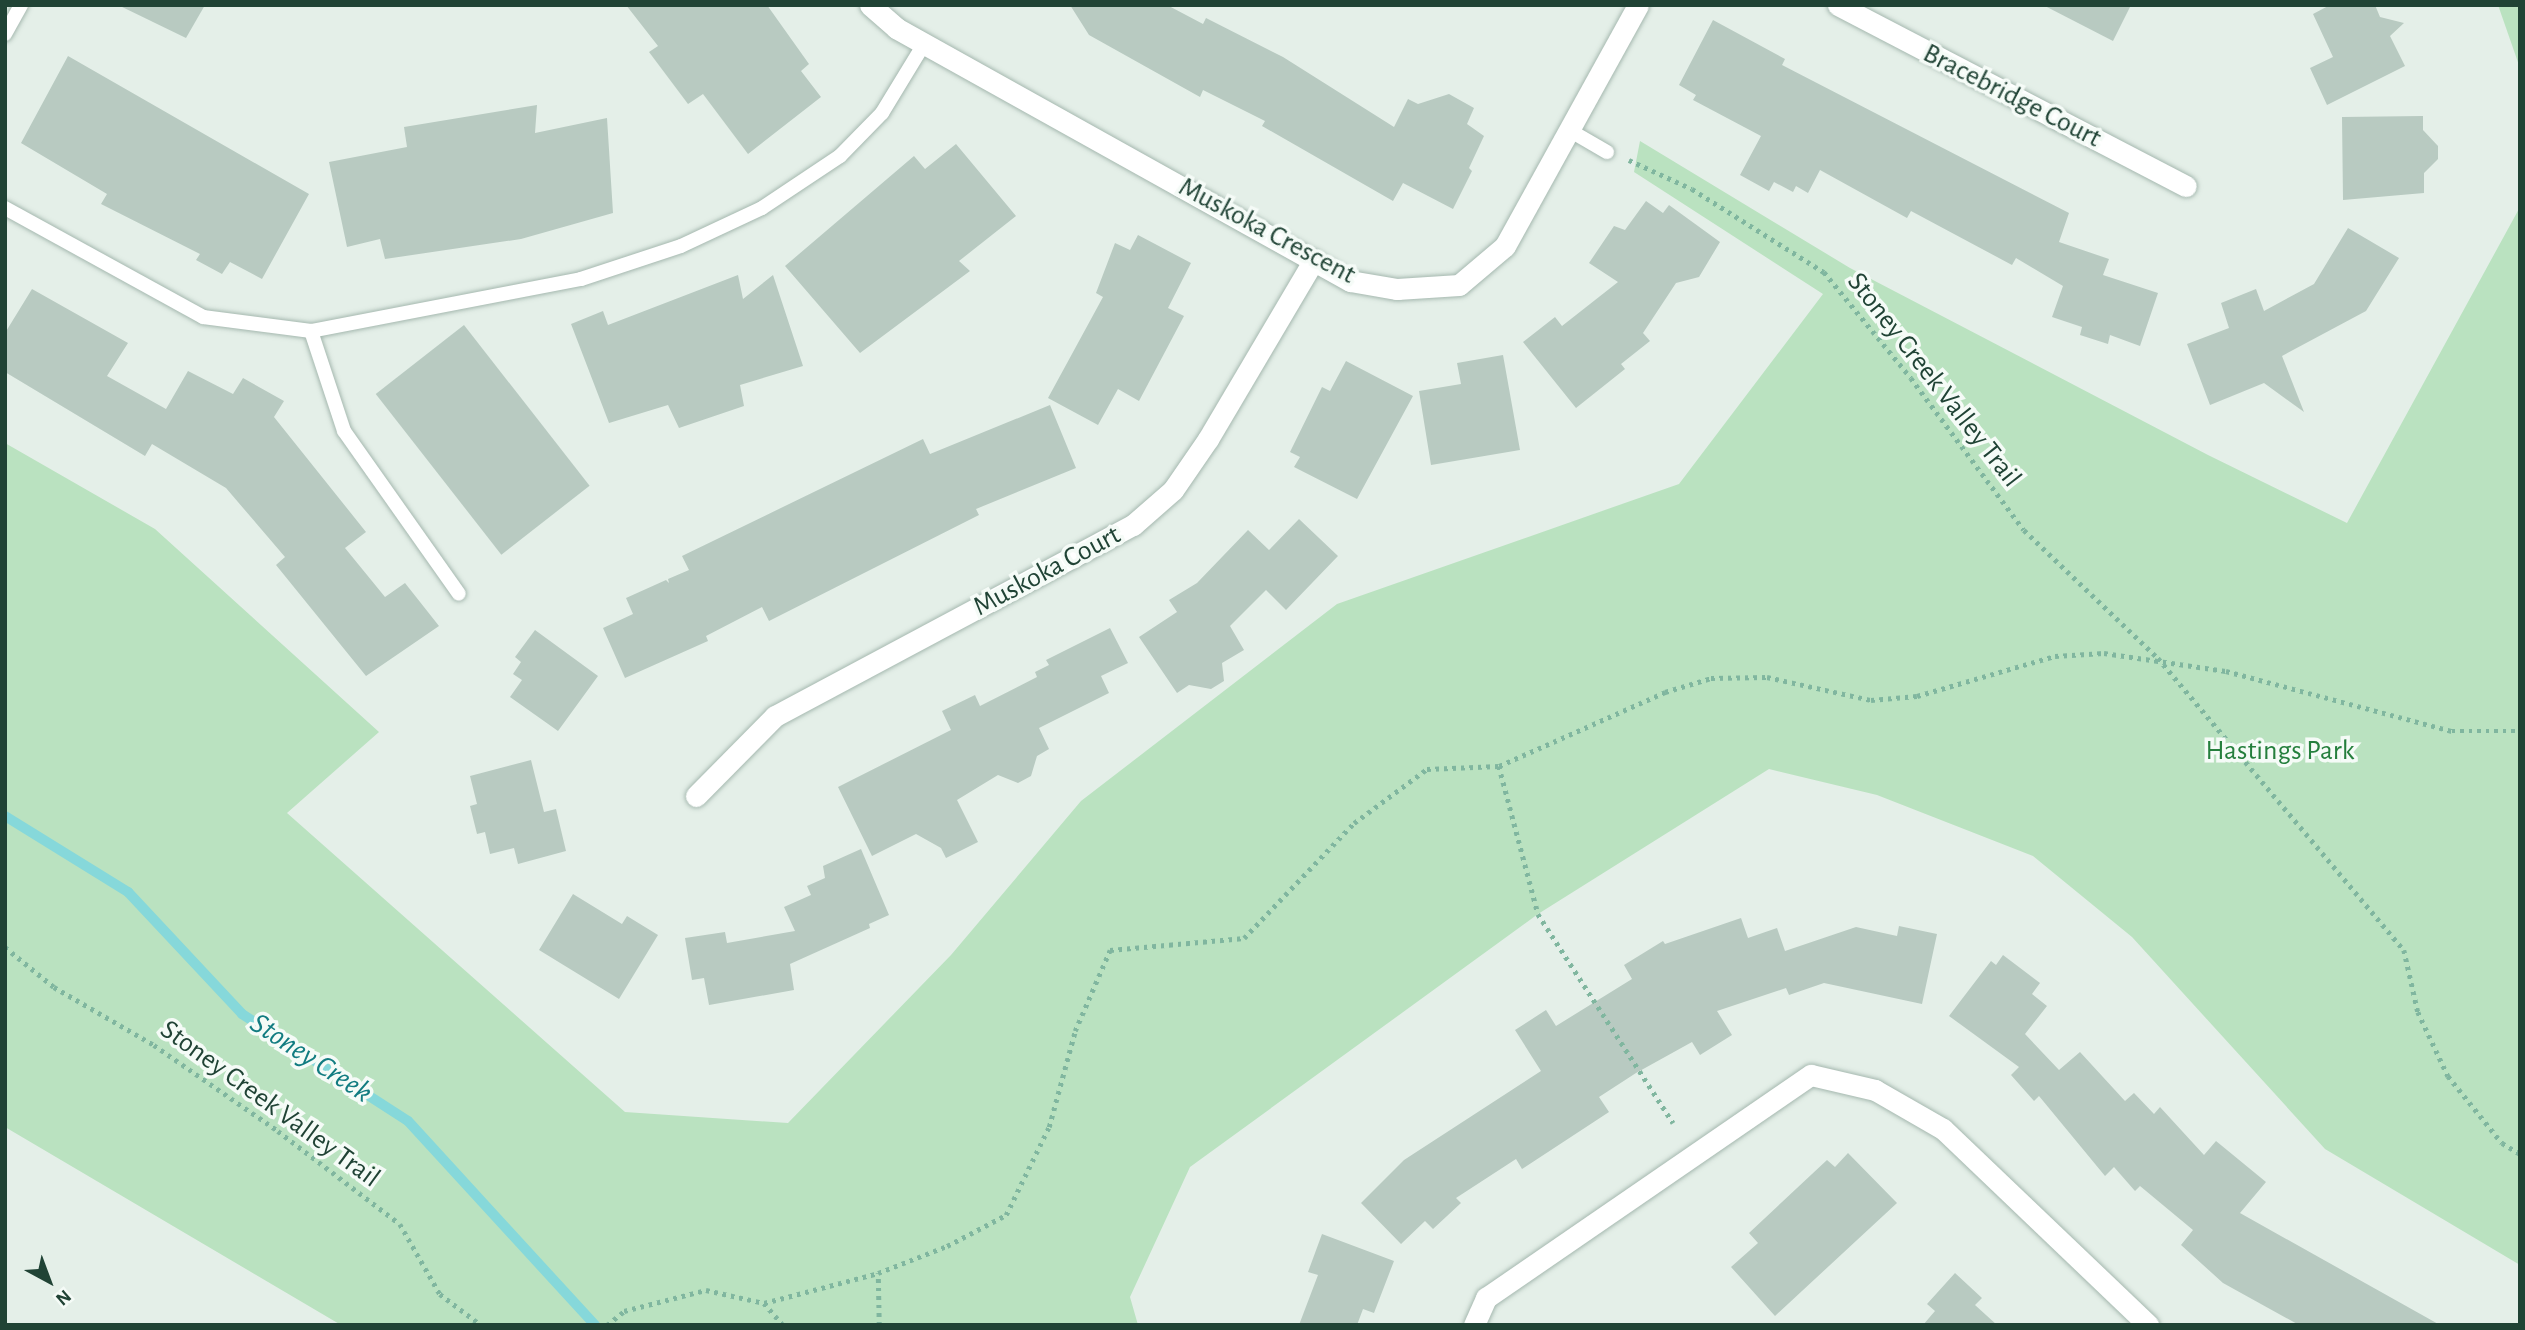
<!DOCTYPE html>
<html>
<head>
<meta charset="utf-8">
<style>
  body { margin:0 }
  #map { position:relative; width:2525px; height:1330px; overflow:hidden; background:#e4efe8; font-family:"Alegreya Sans",sans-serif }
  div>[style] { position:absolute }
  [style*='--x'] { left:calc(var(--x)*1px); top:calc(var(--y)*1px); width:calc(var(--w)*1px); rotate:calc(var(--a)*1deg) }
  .green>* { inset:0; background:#bae2c0 }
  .stream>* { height:10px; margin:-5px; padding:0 5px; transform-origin:5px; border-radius:5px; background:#86d8da }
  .building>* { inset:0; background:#b8cac1; transform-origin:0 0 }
  .path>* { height:4.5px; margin-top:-2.25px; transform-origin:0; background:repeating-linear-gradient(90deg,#80b69f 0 3.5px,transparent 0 8.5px) }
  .roads { filter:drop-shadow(0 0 2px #a5b8af) drop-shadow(0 0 2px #a5b8af) }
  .service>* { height:14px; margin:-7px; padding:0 7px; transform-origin:7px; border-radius:7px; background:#fff }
  .minor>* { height:21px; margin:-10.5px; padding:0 10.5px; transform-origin:10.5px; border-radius:10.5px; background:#fff }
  span { translate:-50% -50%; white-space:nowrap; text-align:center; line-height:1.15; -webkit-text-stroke:7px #f5fbf7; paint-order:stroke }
  .street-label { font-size:28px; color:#204335 }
  .park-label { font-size:28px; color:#257f3d }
  .water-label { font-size:30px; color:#127c81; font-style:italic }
  .frame { position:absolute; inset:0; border:7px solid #204335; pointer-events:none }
  .north { position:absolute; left:14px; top:1246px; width:70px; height:70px; -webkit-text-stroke:5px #f5fbf7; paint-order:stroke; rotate:139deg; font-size:19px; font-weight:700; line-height:28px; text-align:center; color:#204335 }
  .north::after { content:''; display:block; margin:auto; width:24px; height:32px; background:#204335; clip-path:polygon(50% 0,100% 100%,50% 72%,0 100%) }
</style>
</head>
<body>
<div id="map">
  <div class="green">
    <div style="clip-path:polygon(2498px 5px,2520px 5px,2520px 68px)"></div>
    <div style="clip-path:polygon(1640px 141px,1850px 268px,2208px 455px,2347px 523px,2520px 207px,2520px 1265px,2325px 1149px,2132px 937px,2033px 856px,1877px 795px,1769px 769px,1538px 914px,1190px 1167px,1130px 1297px,1138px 1325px,341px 1325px,5px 1127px,5px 443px,155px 529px,379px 732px,287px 813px,625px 1112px,788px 1123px,951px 955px,1081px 801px,1337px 604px,1679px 484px,1823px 294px,1634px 172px)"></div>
  </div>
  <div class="stream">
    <div style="--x:5;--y:816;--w:145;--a:31.7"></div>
    <div style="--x:128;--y:892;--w:167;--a:46.9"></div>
    <div style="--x:242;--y:1014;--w:197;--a:32.8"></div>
    <div style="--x:408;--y:1121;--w:277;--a:47.5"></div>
  </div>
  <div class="building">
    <div style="clip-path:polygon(118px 5px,205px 5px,186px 38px)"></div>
    <div style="clip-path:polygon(626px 5px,767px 5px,809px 64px,801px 71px,821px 97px,748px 154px,703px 94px,688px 104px,649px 52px,658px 46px)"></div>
    <div style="clip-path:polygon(1070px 5px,1167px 5px,1203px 24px,1206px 18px,1283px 57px,1394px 127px,1408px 99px,1418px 104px,1449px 94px,1474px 108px,1467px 124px,1484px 136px,1469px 168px,1472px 171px,1453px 209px,1403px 183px,1393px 201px,1262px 126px,1265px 121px,1203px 90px,1200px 97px,1089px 35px)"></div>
    <div style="clip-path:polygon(2043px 5px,2131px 5px,2113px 41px)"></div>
    <div style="clip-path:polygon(2330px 5px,2375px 5px,2380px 17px,2404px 23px,2390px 36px,2405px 66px,2327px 105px,2310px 68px,2333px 57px,2313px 14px)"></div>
    <div style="clip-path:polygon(1713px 20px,1785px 59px,1782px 65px,2069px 213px,2059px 242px,2109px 259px,2103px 275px,2158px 293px,2140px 346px,2110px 335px,2108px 344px,2080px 335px,2082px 327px,2052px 317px,2063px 286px,2016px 258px,2012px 265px,1911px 211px,1907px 218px,1820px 170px,1808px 193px,1796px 186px,1793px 192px,1774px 182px,1769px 191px,1740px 175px,1761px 136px,1693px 100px,1696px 95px,1679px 85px)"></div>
    <div style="clip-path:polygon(68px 56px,309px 194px,262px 279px,230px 262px,222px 274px,196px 260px,200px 254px,101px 204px,107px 194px,21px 143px)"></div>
    <div style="clip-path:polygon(537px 105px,535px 133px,607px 118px,613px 213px,521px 239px,385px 259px,380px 239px,347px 247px,329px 162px,407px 147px,404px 127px)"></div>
    <div style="clip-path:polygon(2423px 116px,2423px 130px,2438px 146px,2438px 159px,2424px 173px,2424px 193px,2343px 200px,2342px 117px)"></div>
    <div style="clip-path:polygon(956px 144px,1016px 216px,959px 261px,970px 271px,860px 353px,785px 266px,914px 156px,925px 169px)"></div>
    <div style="clip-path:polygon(1646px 201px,1663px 213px,1669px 205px,1720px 242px,1699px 277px,1676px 283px,1643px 333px,1650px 341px,1621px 364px,1625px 369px,1576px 408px,1523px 342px,1555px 317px,1562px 326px,1618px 282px,1589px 263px,1614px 226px,1625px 230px)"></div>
    <div style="clip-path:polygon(2348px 228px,2399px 258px,2366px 311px,2282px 356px,2304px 412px,2264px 383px,2210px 405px,2187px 344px,2229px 328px,2221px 303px,2256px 289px,2264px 311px,2314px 284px)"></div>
    <div style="clip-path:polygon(1138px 235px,1191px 263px,1168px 308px,1184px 316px,1139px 401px,1118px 389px,1098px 425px,1048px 398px,1103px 297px,1096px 293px,1115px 243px,1130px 250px)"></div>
    <div style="clip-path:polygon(738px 275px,743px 299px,773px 275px,803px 366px,740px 385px,744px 406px,679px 428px,668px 405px,609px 423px,571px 324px,603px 311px,608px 325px)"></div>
    <div style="clip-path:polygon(32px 289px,128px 343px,107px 376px,166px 409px,188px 371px,233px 394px,243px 378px,284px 401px,274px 417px,366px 532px,345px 548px,385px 597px,405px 583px,439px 626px,366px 676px,276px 565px,285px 557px,226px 488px,152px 444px,145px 456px,5px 372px,5px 333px)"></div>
    <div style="left:464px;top:325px;width:204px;height:112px;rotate:52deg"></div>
    <div style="clip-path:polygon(1503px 355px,1520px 450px,1431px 465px,1419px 391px,1461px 384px,1457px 363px)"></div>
    <div style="clip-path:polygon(1346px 361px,1413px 396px,1357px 499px,1294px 467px,1300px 457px,1290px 452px,1322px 387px,1330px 391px)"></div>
    <div style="clip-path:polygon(1050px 405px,1076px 468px,976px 509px,979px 515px,769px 621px,762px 607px,706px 636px,708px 641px,625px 678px,603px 628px,633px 614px,626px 598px,666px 580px,669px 583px,668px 579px,689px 570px,682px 556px,923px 439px,930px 454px)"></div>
    <div style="clip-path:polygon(1299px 519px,1338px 556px,1286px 610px,1266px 590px,1230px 626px,1244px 650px,1222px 663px,1224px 681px,1211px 689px,1189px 685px,1177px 693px,1139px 637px,1177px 612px,1169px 600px,1197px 583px,1248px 530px,1269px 550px)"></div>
    <div style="clip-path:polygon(1110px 628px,1128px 663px,1101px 676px,1109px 693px,1039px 728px,1049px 749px,1037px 756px,1031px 776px,1018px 783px,998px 775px,957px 800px,978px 842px,946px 858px,941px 848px,916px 834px,872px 856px,838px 787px,951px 730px,942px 711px,975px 695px,980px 706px,1037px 677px,1035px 672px,1049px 665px,1046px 660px)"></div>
    <div style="clip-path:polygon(535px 630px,598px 676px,558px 731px,510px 697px,522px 680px,513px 674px,521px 662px,515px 657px)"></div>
    <div style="clip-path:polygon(531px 760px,544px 812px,556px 809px,566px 851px,518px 864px,514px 848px,490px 854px,485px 832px,477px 834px,470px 806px,477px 804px,470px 776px)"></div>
    <div style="clip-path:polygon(861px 849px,889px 915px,869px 924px,870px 928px,790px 964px,794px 990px,709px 1005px,704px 978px,692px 980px,685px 938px,725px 932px,727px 943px,795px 931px,784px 907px,811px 895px,807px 886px,825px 878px,823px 866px)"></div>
    <div style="clip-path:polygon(573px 894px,622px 924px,627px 916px,658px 935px,619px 999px,539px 950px)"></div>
    <div style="clip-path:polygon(1741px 918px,1748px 938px,1777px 928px,1785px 951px,1856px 927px,1897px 936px,1899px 926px,1937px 934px,1922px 1004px,1824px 983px,1789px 995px,1786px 988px,1717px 1011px,1732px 1035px,1700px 1055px,1692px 1042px,1636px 1073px,1599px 1097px,1609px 1112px,1522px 1169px,1516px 1159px,1456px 1198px,1461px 1203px,1433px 1229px,1425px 1221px,1401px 1244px,1361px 1203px,1404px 1160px,1541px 1071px,1515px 1030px,1546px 1010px,1556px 1026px,1632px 979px,1624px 965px,1663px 941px,1665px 944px)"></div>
    <div style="clip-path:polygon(2003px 955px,2040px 983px,2032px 994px,2047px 1006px,2025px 1034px,2059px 1070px,2080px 1052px,2125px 1101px,2134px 1093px,2154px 1114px,2160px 1107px,2204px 1155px,2216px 1141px,2266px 1182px,2240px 1213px,2440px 1325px,2299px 1325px,2223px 1283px,2181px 1245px,2193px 1230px,2140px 1186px,2135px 1191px,2114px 1167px,2105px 1176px,2039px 1096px,2034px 1101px,2011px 1075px,2019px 1067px,1949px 1016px,1991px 961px,1996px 965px)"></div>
    <div style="clip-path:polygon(1848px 1153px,1897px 1203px,1775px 1316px,1731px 1267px,1758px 1243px,1749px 1233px,1827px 1160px,1835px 1167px)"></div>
    <div style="clip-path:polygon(1322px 1234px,1394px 1261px,1374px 1313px,1363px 1309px,1357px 1325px,1299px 1325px,1318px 1275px,1308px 1272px)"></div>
    <div style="clip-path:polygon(1955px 1273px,1982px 1298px,1975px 1305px,1997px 1325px,1923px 1325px,1935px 1311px,1927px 1304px)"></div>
  </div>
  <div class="path">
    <div style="--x:1629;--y:160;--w:69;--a:24.7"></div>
    <div style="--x:1692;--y:189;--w:156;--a:32.2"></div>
    <div style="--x:1824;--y:272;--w:137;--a:50.6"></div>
    <div style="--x:1911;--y:378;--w:189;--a:53.4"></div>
    <div style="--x:2024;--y:530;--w:185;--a:43.7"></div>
    <div style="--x:2158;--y:658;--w:382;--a:49.9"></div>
    <div style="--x:2404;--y:950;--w:64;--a:77.3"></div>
    <div style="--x:2418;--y:1012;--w:71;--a:64.9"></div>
    <div style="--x:2448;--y:1076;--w:86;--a:51.1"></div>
    <div style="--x:2502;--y:1143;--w:21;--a:31"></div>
    <div style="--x:1499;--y:766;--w:153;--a:75.2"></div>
    <div style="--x:1538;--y:914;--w:249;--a:57.1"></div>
    <div style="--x:5;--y:947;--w:63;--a:39.2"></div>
    <div style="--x:54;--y:987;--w:116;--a:30.1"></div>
    <div style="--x:154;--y:1045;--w:151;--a:34.7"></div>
    <div style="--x:278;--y:1131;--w:153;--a:37.3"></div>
    <div style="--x:400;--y:1224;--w:81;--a:60.3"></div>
    <div style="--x:440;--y:1294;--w:51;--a:37.1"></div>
    <div style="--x:764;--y:1303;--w:118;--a:-14.7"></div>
    <div style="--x:607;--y:1325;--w:22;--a:-39"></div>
    <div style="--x:624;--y:1311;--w:85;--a:-14.4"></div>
    <div style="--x:706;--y:1290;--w:59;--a:12.6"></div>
    <div style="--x:764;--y:1303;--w:29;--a:49"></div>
    <div style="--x:879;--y:1325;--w:52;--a:-91.1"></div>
    <div style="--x:878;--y:1273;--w:74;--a:-21.4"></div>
    <div style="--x:947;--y:1246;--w:67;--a:-27.7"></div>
    <div style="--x:1006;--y:1215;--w:98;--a:-64"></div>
    <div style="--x:1049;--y:1127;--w:99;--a:-74.8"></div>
    <div style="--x:1075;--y:1031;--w:88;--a:-66.6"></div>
    <div style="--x:1110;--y:950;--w:135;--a:-5.1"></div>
    <div style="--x:1244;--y:938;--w:159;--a:-46.3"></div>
    <div style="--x:1354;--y:823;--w:91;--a:-36.5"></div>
    <div style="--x:1427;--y:769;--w:72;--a:-2.4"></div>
    <div style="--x:1499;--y:766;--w:182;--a:-24"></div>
    <div style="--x:1665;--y:692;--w:48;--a:-16.9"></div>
    <div style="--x:1711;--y:678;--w:56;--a:-1"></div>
    <div style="--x:1767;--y:677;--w:107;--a:12.5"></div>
    <div style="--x:1871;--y:700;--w:46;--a:-5"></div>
    <div style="--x:1917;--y:696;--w:144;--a:-16.2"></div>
    <div style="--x:2055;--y:656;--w:49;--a:-3.5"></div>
    <div style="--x:2104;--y:653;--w:123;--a:8.4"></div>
    <div style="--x:2226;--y:671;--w:234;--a:14.9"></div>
    <div style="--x:2452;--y:731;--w:68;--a:0"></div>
  </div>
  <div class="roads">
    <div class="service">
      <div style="--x:5;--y:34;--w:33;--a:-61"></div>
      <div style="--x:1569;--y:130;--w:44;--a:30.1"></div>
      <div style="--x:5;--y:208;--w:226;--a:28.8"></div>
      <div style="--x:203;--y:317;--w:109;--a:7.4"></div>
      <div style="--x:311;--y:331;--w:275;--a:-10.9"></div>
      <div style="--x:581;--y:279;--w:105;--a:-18.3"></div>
      <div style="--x:681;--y:246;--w:89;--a:-25.1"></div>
      <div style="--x:762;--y:208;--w:94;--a:-33.7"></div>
      <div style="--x:840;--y:156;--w:60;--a:-45.7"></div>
      <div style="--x:882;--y:113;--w:81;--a:-58.7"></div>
      <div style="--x:311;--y:331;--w:105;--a:71.7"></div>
      <div style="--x:344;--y:431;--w:199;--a:54.8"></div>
    </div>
    <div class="minor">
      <div style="--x:870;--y:5;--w:35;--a:41"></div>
      <div style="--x:896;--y:28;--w:520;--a:29.13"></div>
      <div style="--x:1350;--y:281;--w:48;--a:9.7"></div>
      <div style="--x:1397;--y:289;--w:62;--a:-3.7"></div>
      <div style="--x:1459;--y:285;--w:60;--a:-40.3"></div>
      <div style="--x:1505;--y:246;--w:275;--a:-61.1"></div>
      <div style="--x:1838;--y:5;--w:392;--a:27.5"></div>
      <div style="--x:696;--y:796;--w:112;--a:-45.4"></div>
      <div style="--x:775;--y:716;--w:406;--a:-28.1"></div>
      <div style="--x:1133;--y:525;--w:53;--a:-41.2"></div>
      <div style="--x:1173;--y:490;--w:62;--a:-55.5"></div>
      <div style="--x:1208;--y:439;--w:208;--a:-59.4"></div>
      <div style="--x:1474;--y:1325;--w:30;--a:-66"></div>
      <div style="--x:1486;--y:1298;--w:394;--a:-34.5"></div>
      <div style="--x:1811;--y:1075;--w:66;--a:13.2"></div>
      <div style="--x:1875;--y:1090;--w:78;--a:29.8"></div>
      <div style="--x:1943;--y:1129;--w:284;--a:43.7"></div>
    </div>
  </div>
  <div class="street-label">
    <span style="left:2012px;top:96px;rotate:27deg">Bracebridge Court</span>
    <span style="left:1267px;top:231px;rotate:28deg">Muskoka Crescent</span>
    <span style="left:1934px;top:380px;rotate:52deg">Stoney Creek Valley Trail</span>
    <span style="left:1047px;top:571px;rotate:-28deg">Muskoka Court</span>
    <span style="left:270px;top:1104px;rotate:36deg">Stoney Creek Valley Trail</span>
  </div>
  <div class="park-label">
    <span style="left:2280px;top:751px">Hastings Park</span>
  </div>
  <div class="water-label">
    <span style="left:311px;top:1058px;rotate:33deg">Stoney Creek</span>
  </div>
  <div class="frame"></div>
  <div class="north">N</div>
</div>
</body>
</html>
